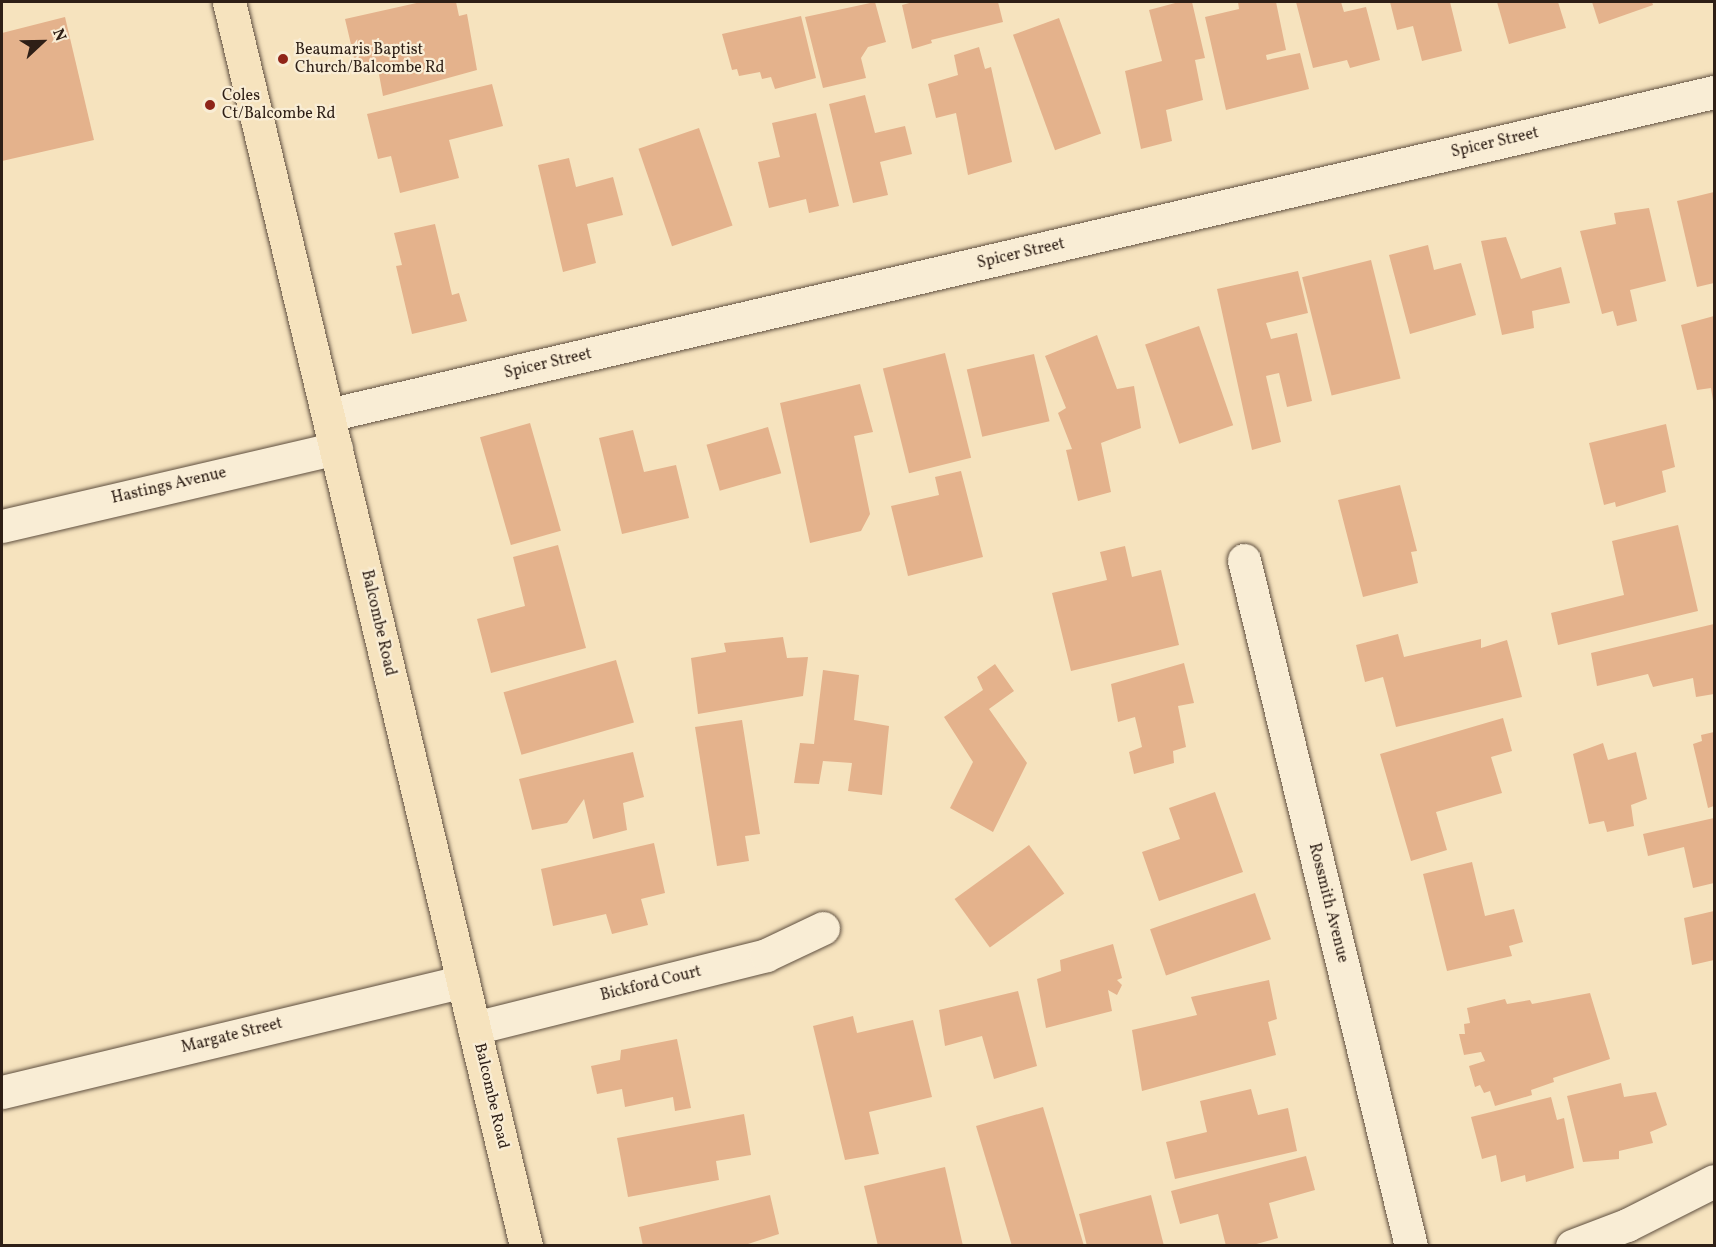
<!DOCTYPE html>
<html>
<head>
<meta charset="utf-8">
<style>
  body { margin:0 }
  #map { position:relative; width:1716px; height:1247px; overflow:hidden; background:#f6e3be; font-family:Vollkorn,serif }
  div>[style] { position:absolute }
  [style*='--x'] { left:calc(var(--x)*1px); top:calc(var(--y)*1px); width:calc(var(--w)*1px); rotate:calc(var(--a)*1deg) }
  .building>* { inset:0; background:#e4b28c; transform-origin:0 0 }
  .roads { filter:drop-shadow(0 0 2px #605040) drop-shadow(0 0 2px #605040) }
  .minor>* { height:33px; margin:-16.5px; padding:0 16.5px; transform-origin:16.5px; border-radius:16.5px; background:#f9edd5 }
  .primary>* { height:33px; margin:-16.5px; padding:0 16.5px; transform-origin:16.5px; border-radius:16.5px; background:#f6e3be }
  .dots>* { width:16px; height:16px; translate:-50% -50%; box-sizing:border-box; border:3px solid #f9edd5; border-radius:50% }
  span { translate:-50% -50%; white-space:nowrap; text-align:center; line-height:1.15; -webkit-text-stroke:4.5px #f9edd5; paint-order:stroke }
  .poi-label { font-size:16px; color:#2e1f16 }
  .left { translate:0 -50%; text-align:left }
  .street-label { font-size:16px; color:#2e1f16 }
  .frame { position:absolute; inset:0; border:3px solid #2e1f16; pointer-events:none }
  .north { position:absolute; left:12px; top:12px; width:60px; height:60px; -webkit-text-stroke:4px #f9edd5; paint-order:stroke; rotate:68deg; font-size:16px; font-weight:700; line-height:24px; text-align:center; color:#2e1f16 }
  .north::after { content:''; display:block; margin:auto; width:21px; height:27px; background:#2e1f16; clip-path:polygon(50% 0,100% 100%,50% 72%,0 100%) }
</style>
</head>
<body>
<div id="map">
  <div class="building">
    <div style="clip-path:polygon(421px 2px,456px 2px,459px 16px,467px 14px,477px 70px,383px 96px,378px 69px,358px 74px,345px 19px)"></div>
    <div style="clip-path:polygon(875px 2px,886px 42px,868px 47px,861px 58px,866px 78px,823px 88px,805px 17px)"></div>
    <div style="clip-path:polygon(913px 2px,998px 2px,1003px 22px,931px 40px,932px 43px,912px 49px,902px 5px)"></div>
    <div style="clip-path:polygon(1179px 2px,1192px 2px,1205px 58px,1195px 60px,1203px 100px,1166px 110px,1172px 141px,1141px 149px,1125px 71px,1162px 61px,1149px 10px)"></div>
    <div style="clip-path:polygon(1238px 2px,1276px 2px,1286px 50px,1266px 55px,1267px 60px,1300px 53px,1309px 89px,1226px 110px,1205px 17px,1239px 9px)"></div>
    <div style="clip-path:polygon(1296px 2px,1341px 2px,1344px 12px,1366px 7px,1380px 60px,1350px 68px,1347px 60px,1313px 68px)"></div>
    <div style="clip-path:polygon(1390px 2px,1450px 2px,1462px 51px,1422px 61px,1413px 26px,1397px 30px)"></div>
    <div style="clip-path:polygon(1497px 2px,1558px 2px,1566px 28px,1509px 44px)"></div>
    <div style="clip-path:polygon(1592px 2px,1652px 2px,1653px 5px,1599px 24px)"></div>
    <div style="clip-path:polygon(801px 16px,816px 78px,775px 89px,771px 77px,762px 79px,760px 72px,739px 76px,737px 69px,732px 70px,722px 34px)"></div>
    <div style="clip-path:polygon(65px 17px,94px 140px,2px 161px,2px 33px)"></div>
    <div style="left:1059px;top:18px;width:123px;height:49px;rotate:70deg"></div>
    <div style="clip-path:polygon(979px 47px,985px 69px,991px 67px,1012px 162px,968px 175px,956px 113px,936px 118px,928px 84px,958px 75px,954px 55px)"></div>
    <div style="clip-path:polygon(492px 84px,503px 126px,449px 140px,459px 178px,400px 193px,391px 156px,378px 159px,367px 114px)"></div>
    <div style="clip-path:polygon(865px 95px,875px 133px,905px 126px,912px 154px,880px 162px,888px 195px,853px 203px,829px 104px)"></div>
    <div style="clip-path:polygon(816px 113px,839px 206px,809px 213px,806px 199px,769px 208px,758px 162px,780px 157px,772px 123px)"></div>
    <div style="left:699px;top:128px;width:103px;height:64px;rotate:71deg"></div>
    <div style="clip-path:polygon(569px 158px,576px 187px,613px 177px,623px 215px,587px 224px,596px 263px,563px 272px,538px 165px)"></div>
    <div style="clip-path:polygon(1714px 192px,1714px 283px,1697px 287px,1677px 201px)"></div>
    <div style="clip-path:polygon(1649px 208px,1666px 281px,1630px 290px,1637px 321px,1617px 326px,1613px 311px,1602px 314px,1580px 231px,1616px 224px,1614px 213px)"></div>
    <div style="clip-path:polygon(435px 224px,452px 295px,459px 293px,467px 321px,412px 334px,396px 266px,402px 265px,394px 233px)"></div>
    <div style="clip-path:polygon(1506px 237px,1521px 279px,1561px 267px,1570px 303px,1532px 311px,1534px 328px,1502px 335px,1481px 241px)"></div>
    <div style="clip-path:polygon(1428px 245px,1434px 270px,1461px 263px,1476px 315px,1410px 334px,1389px 255px)"></div>
    <div style="left:1371px;top:260px;width:122px;height:71px;rotate:76deg"></div>
    <div style="clip-path:polygon(1298px 271px,1308px 313px,1266px 323px,1271px 339px,1297px 333px,1312px 401px,1287px 407px,1279px 373px,1266px 376px,1281px 442px,1252px 450px,1217px 289px)"></div>
    <div style="clip-path:polygon(1714px 316px,1714px 401px,1713px 401px,1711px 388px,1697px 390px,1681px 325px)"></div>
    <div style="left:1199px;top:326px;width:105px;height:57px;rotate:71deg"></div>
    <div style="clip-path:polygon(1097px 335px,1117px 389px,1134px 386px,1141px 428px,1101px 443px,1111px 492px,1078px 501px,1066px 450px,1072px 449px,1058px 413px,1066px 408px,1045px 356px)"></div>
    <div style="left:945px;top:353px;width:108px;height:64px;rotate:76deg"></div>
    <div style="left:1034px;top:354px;width:69px;height:69px;rotate:77deg"></div>
    <div style="clip-path:polygon(860px 384px,873px 432px,854px 436px,870px 514px,861px 531px,810px 543px,780px 403px)"></div>
    <div style="left:530px;top:423px;width:112px;height:52px;rotate:74deg"></div>
    <div style="clip-path:polygon(1666px 424px,1675px 467px,1662px 471px,1666px 492px,1616px 507px,1615px 502px,1604px 505px,1589px 443px)"></div>
    <div style="left:768px;top:427px;width:48px;height:64px;rotate:74deg"></div>
    <div style="clip-path:polygon(633px 430px,644px 472px,676px 465px,689px 518px,622px 534px,599px 438px)"></div>
    <div style="clip-path:polygon(961px 471px,983px 557px,908px 576px,891px 506px,939px 495px,935px 477px)"></div>
    <div style="clip-path:polygon(1400px 485px,1417px 551px,1411px 552px,1418px 583px,1363px 597px,1338px 500px)"></div>
    <div style="clip-path:polygon(1678px 525px,1698px 611px,1558px 645px,1551px 613px,1624px 595px,1612px 541px)"></div>
    <div style="clip-path:polygon(558px 545px,586px 648px,491px 673px,477px 619px,525px 606px,513px 557px)"></div>
    <div style="clip-path:polygon(1125px 546px,1132px 577px,1161px 570px,1179px 645px,1071px 671px,1052px 593px,1107px 580px,1100px 552px)"></div>
    <div style="clip-path:polygon(1714px 624px,1714px 694px,1696px 697px,1693px 678px,1653px 687px,1648px 674px,1597px 686px,1591px 653px)"></div>
    <div style="clip-path:polygon(1398px 634px,1404px 657px,1481px 639px,1481px 648px,1507px 640px,1522px 697px,1396px 727px,1383px 677px,1365px 682px,1356px 645px)"></div>
    <div style="clip-path:polygon(783px 637px,787px 658px,808px 657px,803px 696px,698px 714px,691px 658px,726px 652px,724px 643px)"></div>
    <div style="left:616px;top:660px;width:65px;height:117px;rotate:74deg"></div>
    <div style="clip-path:polygon(1184px 663px,1194px 703px,1178px 706px,1186px 747px,1173px 751px,1174px 763px,1134px 774px,1129px 752px,1142px 747px,1135px 717px,1118px 722px,1111px 684px)"></div>
    <div style="clip-path:polygon(995px 664px,1014px 691px,989px 709px,1027px 763px,993px 832px,950px 808px,973px 762px,944px 717px,983px 690px,977px 677px)"></div>
    <div style="clip-path:polygon(823px 670px,859px 675px,854px 720px,889px 726px,882px 795px,848px 791px,852px 763px,823px 761px,819px 784px,794px 783px,800px 743px,814px 744px)"></div>
    <div style="clip-path:polygon(1503px 718px,1512px 751px,1491px 757px,1502px 793px,1436px 812px,1447px 850px,1411px 861px,1380px 754px)"></div>
    <div style="clip-path:polygon(742px 720px,760px 834px,745px 836px,749px 861px,717px 866px,695px 727px)"></div>
    <div style="clip-path:polygon(1714px 732px,1714px 806px,1708px 808px,1693px 744px,1702px 741px,1701px 735px)"></div>
    <div style="clip-path:polygon(1603px 743px,1608px 760px,1636px 752px,1647px 799px,1631px 805px,1634px 826px,1607px 832px,1604px 821px,1589px 824px,1573px 754px)"></div>
    <div style="clip-path:polygon(633px 752px,644px 797px,623px 803px,627px 830px,593px 839px,584px 799px,567px 823px,532px 830px,519px 779px)"></div>
    <div style="clip-path:polygon(1215px 792px,1243px 872px,1159px 901px,1142px 852px,1180px 839px,1169px 808px)"></div>
    <div style="clip-path:polygon(1714px 818px,1714px 883px,1693px 888px,1684px 847px,1648px 856px,1643px 834px)"></div>
    <div style="clip-path:polygon(654px 843px,665px 893px,641px 899px,648px 925px,612px 934px,606px 914px,553px 926px,541px 869px)"></div>
    <div style="left:1029px;top:845px;width:60px;height:92px;rotate:54deg"></div>
    <div style="clip-path:polygon(1472px 862px,1485px 916px,1514px 909px,1523px 942px,1509px 946px,1512px 956px,1447px 971px,1423px 874px)"></div>
    <div style="left:1255px;top:893px;width:49px;height:111px;rotate:71deg"></div>
    <div style="clip-path:polygon(1714px 911px,1714px 960px,1692px 965px,1684px 918px)"></div>
    <div style="clip-path:polygon(1113px 944px,1122px 978px,1117px 980px,1122px 985px,1117px 995px,1108px 990px,1112px 1011px,1046px 1028px,1037px 979px,1061px 971px,1060px 960px)"></div>
    <div style="clip-path:polygon(1269px 980px,1277px 1019px,1268px 1022px,1276px 1055px,1142px 1091px,1132px 1030px,1197px 1015px,1191px 997px)"></div>
    <div style="clip-path:polygon(1018px 991px,1037px 1066px,994px 1079px,982px 1036px,945px 1046px,939px 1010px)"></div>
    <div style="clip-path:polygon(1590px 993px,1610px 1059px,1553px 1078px,1554px 1082px,1531px 1090px,1532px 1095px,1495px 1106px,1490px 1091px,1484px 1093px,1480px 1085px,1475px 1087px,1469px 1066px,1485px 1061px,1481px 1052px,1464px 1055px,1459px 1034px,1465px 1034px,1464px 1024px,1470px 1023px,1467px 1008px,1505px 999px,1507px 1004px,1530px 1000px,1532px 1004px)"></div>
    <div style="clip-path:polygon(853px 1016px,857px 1033px,913px 1020px,932px 1097px,869px 1112px,879px 1154px,845px 1160px,813px 1026px)"></div>
    <div style="clip-path:polygon(677px 1039px,691px 1108px,675px 1111px,673px 1097px,625px 1107px,622px 1089px,597px 1094px,591px 1066px,620px 1060px,621px 1050px)"></div>
    <div style="clip-path:polygon(1621px 1083px,1624px 1097px,1656px 1092px,1667px 1125px,1650px 1132px,1653px 1143px,1619px 1151px,1619px 1159px,1583px 1162px,1567px 1096px)"></div>
    <div style="clip-path:polygon(1251px 1089px,1258px 1115px,1288px 1108px,1297px 1151px,1175px 1179px,1166px 1142px,1207px 1132px,1200px 1101px)"></div>
    <div style="clip-path:polygon(1551px 1097px,1557px 1120px,1564px 1118px,1574px 1168px,1526px 1182px,1525px 1175px,1501px 1182px,1496px 1155px,1482px 1159px,1471px 1117px)"></div>
    <div style="clip-path:polygon(1043px 1107px,1084px 1246px,1012px 1246px,976px 1126px)"></div>
    <div style="clip-path:polygon(744px 1114px,751px 1155px,716px 1161px,719px 1180px,628px 1197px,617px 1138px)"></div>
    <div style="clip-path:polygon(1306px 1156px,1315px 1190px,1269px 1203px,1278px 1238px,1249px 1246px,1226px 1246px,1218px 1214px,1180px 1224px,1171px 1191px)"></div>
    <div style="clip-path:polygon(945px 1167px,963px 1246px,878px 1246px,864px 1186px)"></div>
    <div style="clip-path:polygon(770px 1195px,779px 1234px,742px 1246px,643px 1246px,639px 1227px)"></div>
    <div style="clip-path:polygon(1151px 1195px,1164px 1246px,1087px 1246px,1079px 1214px)"></div>
  </div>
  <div class="roads">
    <div class="minor">
      <div style="--x:328;--y:415;--w:1423;--a:-13.12"></div>
      <div style="--x:2;--y:526;--w:343;--a:-13.1"></div>
      <div style="--x:1244;--y:560;--w:706;--a:76.32"></div>
      <div style="--x:474;--y:1028;--w:301;--a:-14"></div>
      <div style="--x:766;--y:955;--w:63;--a:-25.3"></div>
      <div style="--x:2;--y:1092;--w:474;--a:-13.5"></div>
      <div style="--x:1572;--y:1246;--w:59;--a:-20.9"></div>
      <div style="--x:1627;--y:1225;--w:97;--a:-26.8"></div>
    </div>
    <div class="primary">
      <div style="--x:229;--y:2;--w:1279;--a:76.57"></div>
    </div>
  </div>
  <div class="dots">
    <div style="left:283px;top:59px;background:#8f2418"></div>
    <div style="left:210px;top:105px;background:#8f2418"></div>
  </div>
  <div class="poi-label">
    <span class="left" style="left:295px;top:59px">Beaumaris Baptist<br>Church/Balcombe Rd</span>
    <span class="left" style="left:222px;top:105px">Coles<br>Ct/Balcombe Rd</span>
  </div>
  <div class="street-label">
    <span style="left:1495px;top:143px;rotate:-13deg">Spicer Street</span>
    <span style="left:1021px;top:254px;rotate:-13deg">Spicer Street</span>
    <span style="left:548px;top:364px;rotate:-13deg">Spicer Street</span>
    <span style="left:169px;top:486px;rotate:-13deg">Hastings Avenue</span>
    <span style="left:378px;top:623px;rotate:77deg">Balcombe Road</span>
    <span style="left:1328px;top:903px;rotate:76deg">Rossmith Avenue</span>
    <span style="left:651px;top:984px;rotate:-14deg">Bickford Court</span>
    <span style="left:232px;top:1036px;rotate:-14deg">Margate Street</span>
    <span style="left:491px;top:1096px;rotate:77deg">Balcombe Road</span>
  </div>
  <div class="frame"></div>
  <div class="north">N</div>
</div>
</body>
</html>
